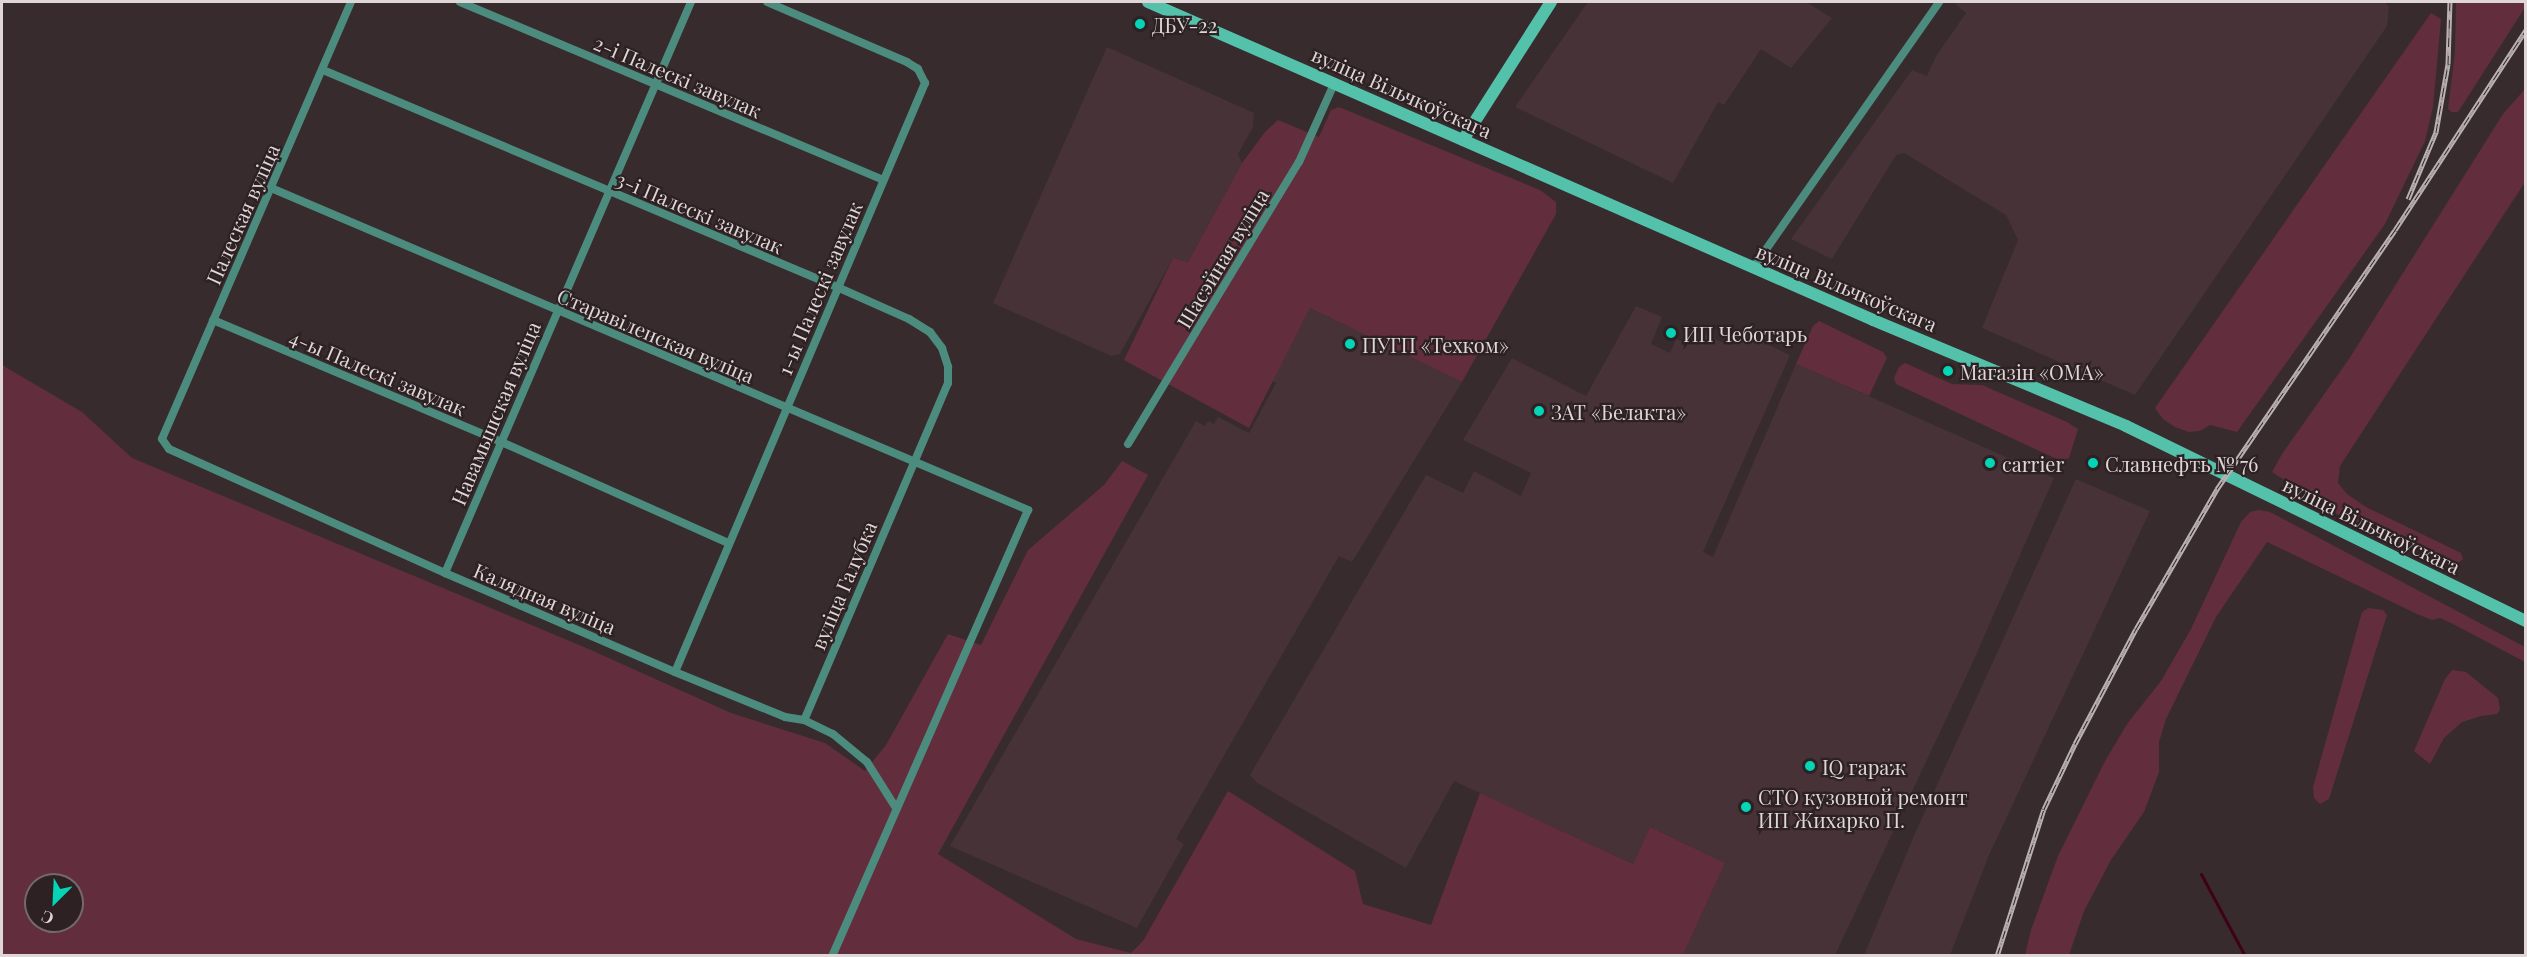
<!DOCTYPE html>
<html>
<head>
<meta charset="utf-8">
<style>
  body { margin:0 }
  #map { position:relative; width:2527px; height:957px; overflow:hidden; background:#372b2d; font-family:"Playfair Display",serif }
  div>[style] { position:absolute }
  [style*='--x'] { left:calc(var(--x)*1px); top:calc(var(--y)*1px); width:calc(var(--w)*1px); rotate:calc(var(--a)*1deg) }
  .built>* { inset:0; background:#463237 }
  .green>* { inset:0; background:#622e3d }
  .stream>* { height:3px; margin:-1.5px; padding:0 1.5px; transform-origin:1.5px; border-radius:1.5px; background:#3f0019 }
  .minor>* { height:8px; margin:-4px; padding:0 4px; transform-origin:4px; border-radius:4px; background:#4c8c7e }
  .secondary>* { height:12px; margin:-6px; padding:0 6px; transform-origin:6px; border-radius:6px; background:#54c2ab }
  .rail>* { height:5px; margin-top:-2.5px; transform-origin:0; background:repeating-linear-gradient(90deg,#2d2124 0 9px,#bab1b2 0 18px); box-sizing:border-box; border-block:2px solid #bab1b2 }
  .dots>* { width:16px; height:16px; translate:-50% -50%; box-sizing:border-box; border:3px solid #2d2124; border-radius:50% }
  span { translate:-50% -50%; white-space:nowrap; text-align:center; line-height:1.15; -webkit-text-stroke:4.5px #2d2124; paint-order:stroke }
  .poi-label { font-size:20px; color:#ded6d7 }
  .left { translate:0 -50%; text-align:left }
  .street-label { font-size:20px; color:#ded6d7 }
  .frame { position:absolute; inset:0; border:3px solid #ded6d7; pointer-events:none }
  .north { position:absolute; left:24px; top:873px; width:60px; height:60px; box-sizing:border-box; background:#2d2124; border:2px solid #74696c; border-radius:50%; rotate:204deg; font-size:16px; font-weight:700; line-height:24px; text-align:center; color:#ded6d7 }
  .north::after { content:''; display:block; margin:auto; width:21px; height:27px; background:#04d5b6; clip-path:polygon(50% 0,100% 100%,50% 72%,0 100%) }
</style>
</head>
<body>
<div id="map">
  <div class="built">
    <div style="clip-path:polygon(1588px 2px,1806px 2px,1832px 18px,1791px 68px,1761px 49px,1724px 105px,1718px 102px,1673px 183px,1515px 107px)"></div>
    <div style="clip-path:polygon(1953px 2px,2385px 2px,2389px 7px,2387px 26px,2135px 395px,1982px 328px,2018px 240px,2006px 215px,1904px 153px,1896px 155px,1832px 259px,1791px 239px,1912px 70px,1927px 76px,1936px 56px,1966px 13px)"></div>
    <div style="clip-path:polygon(1107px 47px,1254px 113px,1253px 127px,1238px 154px,1242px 163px,1188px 262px,1173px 258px,1120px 354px,1111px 356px,993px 303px)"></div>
    <div style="clip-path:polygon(1636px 306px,1662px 317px,1651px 344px,1670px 353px,1676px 339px,1683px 341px,1689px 328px,1729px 345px,1736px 330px,1790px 355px,1703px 552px,1713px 557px,1796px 364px,2054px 478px,1971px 666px,1835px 955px,1683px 955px,1725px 863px,1650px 827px,1633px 864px,1454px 781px,1406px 868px,1257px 783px,1250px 775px,1426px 475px,1463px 493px,1474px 471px,1521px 496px,1531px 473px,1463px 440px,1512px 358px,1586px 396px)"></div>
    <div style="clip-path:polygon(1310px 308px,1462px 382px,1352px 562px,1339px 556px,1176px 839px,1184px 844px,1137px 928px,950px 846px,1196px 421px,1205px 426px,1208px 421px,1214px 424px,1218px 417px,1249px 433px,1276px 383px,1272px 381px)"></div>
    <div style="clip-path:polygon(2076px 479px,2150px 511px,1989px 855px,1950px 955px,1864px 955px,1917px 829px)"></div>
  </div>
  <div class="green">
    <div style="clip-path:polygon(2456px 2px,2525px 2px,2526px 6px,2458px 112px,2452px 112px,2448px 109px,2455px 52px)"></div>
    <div style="clip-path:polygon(2431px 13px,2441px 19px,2433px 107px,2425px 141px,2385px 224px,2237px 432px,2210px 425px,2200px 431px,2189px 432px,2175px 427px,2163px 419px,2155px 408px)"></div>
    <div style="clip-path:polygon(2525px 89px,2525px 182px,2340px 466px,2338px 483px,2347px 494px,2366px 507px,2461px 553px,2463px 559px,2455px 566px,2340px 516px,2272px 472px,2282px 454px,2349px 359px,2503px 114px)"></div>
    <div style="clip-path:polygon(1339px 107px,1540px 190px,1556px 202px,1556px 214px,1462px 382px,1310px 308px,1249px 428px,1124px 360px,1173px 258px,1188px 262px,1242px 163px,1265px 132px,1278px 120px,1319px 137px,1331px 110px)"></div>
    <div style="clip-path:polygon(1819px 321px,1883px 352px,1887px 358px,1869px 396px,1796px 364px,1813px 326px)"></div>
    <div style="clip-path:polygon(1905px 363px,1952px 384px,1982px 385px,2067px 422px,2078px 429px,2069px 458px,2061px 461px,1896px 384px,1894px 378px,1899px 367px)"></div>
    <div style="clip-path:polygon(evenodd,2px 365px,82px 412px,132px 458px,591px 650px,731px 713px,825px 743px,865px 771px,886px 745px,948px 634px,981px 645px,1028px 550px,1104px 485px,1122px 461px,1148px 475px,938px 854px,1076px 939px,1131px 953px,1143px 941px,1228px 791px,1355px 871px,1363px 904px,1431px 925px,1480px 793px,1633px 864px,1650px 827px,1725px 863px,1683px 955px,2px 955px,2px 365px,36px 885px,72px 885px,72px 921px,36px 921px,36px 885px)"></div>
    <div style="clip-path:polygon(2259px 510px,2270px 512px,2525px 647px,2525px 662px,2453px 624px,2440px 618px,2432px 620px,2417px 614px,2267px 542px,2216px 617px,2166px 719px,2159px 742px,2159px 772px,2144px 812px,2111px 860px,2084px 911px,2069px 955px,2025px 955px,2031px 930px,2058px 856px,2104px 763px,2127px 724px,2161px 681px,2191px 629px,2241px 522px,2250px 512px)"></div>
    <div style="clip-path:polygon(2368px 608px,2383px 610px,2387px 615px,2329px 799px,2320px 804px,2314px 798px,2313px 787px,2362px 612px)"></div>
    <div style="clip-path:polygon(2452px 670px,2466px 672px,2498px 698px,2500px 709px,2497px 714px,2481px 716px,2462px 722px,2444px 738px,2430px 764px,2414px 751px,2445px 679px)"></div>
  </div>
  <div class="stream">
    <div style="--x:2201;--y:874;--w:93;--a:61.8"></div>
  </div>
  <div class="minor">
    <div style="--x:351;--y:2;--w:476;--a:113.4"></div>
    <div style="--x:162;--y:439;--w:12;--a:55"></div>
    <div style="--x:169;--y:449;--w:303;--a:24.2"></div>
    <div style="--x:445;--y:573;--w:250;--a:23.3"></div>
    <div style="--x:675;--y:672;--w:119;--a:22.2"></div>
    <div style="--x:785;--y:717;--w:19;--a:9"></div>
    <div style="--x:804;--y:720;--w:32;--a:26"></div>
    <div style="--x:833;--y:734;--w:44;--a:39.5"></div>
    <div style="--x:867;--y:762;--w:54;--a:57.8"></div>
    <div style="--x:460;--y:2;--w:459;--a:22.8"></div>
    <div style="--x:323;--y:70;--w:558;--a:22.89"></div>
    <div style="--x:837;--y:287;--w:79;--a:24"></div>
    <div style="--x:909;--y:319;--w:25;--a:32"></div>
    <div style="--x:930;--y:332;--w:20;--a:53"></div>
    <div style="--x:942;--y:348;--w:20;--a:72"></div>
    <div style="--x:948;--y:367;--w:16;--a:90"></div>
    <div style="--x:948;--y:383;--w:366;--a:113.1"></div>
    <div style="--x:271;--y:188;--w:823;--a:23.04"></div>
    <div style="--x:1028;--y:510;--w:487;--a:113.7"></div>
    <div style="--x:1753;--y:268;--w:325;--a:-55"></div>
    <div style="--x:213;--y:320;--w:298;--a:22.9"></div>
    <div style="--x:488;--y:436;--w:263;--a:24"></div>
    <div style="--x:1128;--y:444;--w:330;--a:-58.8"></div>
    <div style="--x:1299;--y:162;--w:85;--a:-65.8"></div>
    <div style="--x:445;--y:573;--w:622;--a:-66.69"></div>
    <div style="--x:675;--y:672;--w:640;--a:-67"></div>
    <div style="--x:925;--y:83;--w:16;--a:-117"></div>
    <div style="--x:918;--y:69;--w:13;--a:-148"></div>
    <div style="--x:907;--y:62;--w:152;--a:-156.8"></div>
  </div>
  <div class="secondary">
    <div style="--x:1148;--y:2;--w:792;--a:23.68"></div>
    <div style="--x:1873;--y:320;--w:274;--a:22.7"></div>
    <div style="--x:2126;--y:426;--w:445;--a:26"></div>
    <div style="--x:1463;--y:140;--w:164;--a:-57.5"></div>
  </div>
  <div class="rail">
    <div style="--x:2408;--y:199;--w:73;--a:-67.3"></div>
    <div style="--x:2436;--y:132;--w:69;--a:-80"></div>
    <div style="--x:2448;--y:64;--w:62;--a:-88.2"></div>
    <div style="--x:1997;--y:956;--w:154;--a:-72.3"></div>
    <div style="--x:2044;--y:809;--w:72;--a:-64.5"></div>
    <div style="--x:2075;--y:744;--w:130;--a:-62.1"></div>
    <div style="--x:2136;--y:629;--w:162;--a:-59.9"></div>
    <div style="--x:2217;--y:489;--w:314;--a:-55.5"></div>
    <div style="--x:2395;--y:230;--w:239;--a:-56.8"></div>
  </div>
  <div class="dots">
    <div style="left:1140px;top:24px;background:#04d5b6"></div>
    <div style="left:1671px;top:333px;background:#04d5b6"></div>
    <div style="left:1350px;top:344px;background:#04d5b6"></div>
    <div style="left:1948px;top:371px;background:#04d5b6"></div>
    <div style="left:1539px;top:411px;background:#04d5b6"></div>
    <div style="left:1990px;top:463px;background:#04d5b6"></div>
    <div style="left:2093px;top:463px;background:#04d5b6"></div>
    <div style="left:1810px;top:766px;background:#04d5b6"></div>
    <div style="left:1746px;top:807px;background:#04d5b6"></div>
  </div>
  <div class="poi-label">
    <span class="left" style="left:1152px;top:24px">ДБУ-22</span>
    <span class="left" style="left:1683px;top:333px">ИП Чеботарь</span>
    <span class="left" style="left:1362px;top:344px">ПУГП «Техком»</span>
    <span class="left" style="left:1960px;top:371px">Магазін «ОМА»</span>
    <span class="left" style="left:1551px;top:411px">ЗАТ «Белакта»</span>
    <span class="left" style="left:2002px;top:463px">carrier</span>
    <span class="left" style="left:2105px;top:463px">Славнефть № 76</span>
    <span class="left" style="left:1822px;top:766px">IQ гараж</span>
    <span class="left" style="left:1758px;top:808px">СТО кузовной ремонт<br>ИП Жихарко П.</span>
  </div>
  <div class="street-label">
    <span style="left:678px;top:76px;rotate:23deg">2-і Палескі завулак</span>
    <span style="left:1402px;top:92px;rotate:24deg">вуліца Вільчкоўскага</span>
    <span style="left:700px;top:212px;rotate:23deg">3-і Палескі завулак</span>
    <span style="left:242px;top:214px;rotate:-66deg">Палеская вуліца</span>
    <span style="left:1222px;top:258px;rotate:-59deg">Шасэйная вуліца</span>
    <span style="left:1847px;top:287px;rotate:23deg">вуліца Вільчкоўскага</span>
    <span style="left:819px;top:288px;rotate:-67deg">1-ы Палескі завулак</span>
    <span style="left:656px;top:335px;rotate:23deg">Старавіленская вуліца</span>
    <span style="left:378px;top:372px;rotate:23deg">4-ы Палескі завулак</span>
    <span style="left:495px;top:413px;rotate:-67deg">Навамышская вуліца</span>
    <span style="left:2372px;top:525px;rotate:26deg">вуліца Вільчкоўскага</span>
    <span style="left:843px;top:585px;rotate:-67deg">вуліца Галубка</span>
    <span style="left:545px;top:598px;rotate:23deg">Калядная вуліца</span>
  </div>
  <div class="frame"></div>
  <div class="north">С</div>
</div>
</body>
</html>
